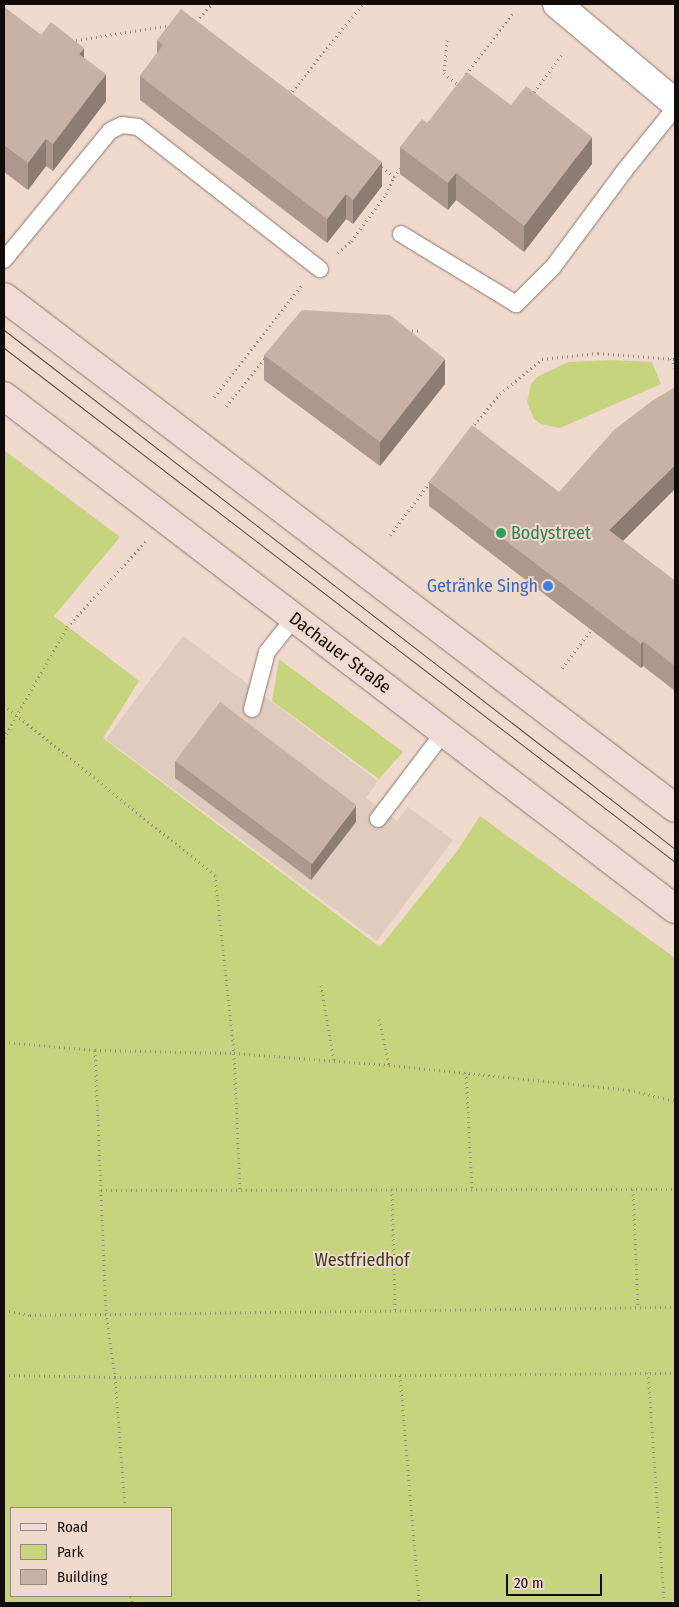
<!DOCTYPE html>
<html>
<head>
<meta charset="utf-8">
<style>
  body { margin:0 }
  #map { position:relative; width:679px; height:1607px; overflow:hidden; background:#f0d9cd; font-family:"Fira Sans Condensed",sans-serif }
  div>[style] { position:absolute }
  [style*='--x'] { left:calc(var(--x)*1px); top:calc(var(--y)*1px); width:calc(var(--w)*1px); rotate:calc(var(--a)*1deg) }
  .commercial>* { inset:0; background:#e0ccbe }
  .green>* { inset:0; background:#c7d47e }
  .path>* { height:3px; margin-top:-1.5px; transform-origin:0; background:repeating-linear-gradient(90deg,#9b8a81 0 1px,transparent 0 5px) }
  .roads { filter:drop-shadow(0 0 1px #8b776c) drop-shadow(0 0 1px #8b776c) }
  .lane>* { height:16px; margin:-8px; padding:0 8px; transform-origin:8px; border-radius:8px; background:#fff }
  .street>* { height:28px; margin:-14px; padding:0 14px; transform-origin:14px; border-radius:14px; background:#fff }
  .secondary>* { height:28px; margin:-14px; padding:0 14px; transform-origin:14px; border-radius:14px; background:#f1dbd7 }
  .tram>* { height:1px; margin:-0.5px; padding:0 0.5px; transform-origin:0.5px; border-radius:0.5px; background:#5a4e47 }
  .wall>* { inset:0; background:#ac988f }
  .shaded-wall>* { inset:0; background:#8c7c74 }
  .building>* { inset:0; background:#c8b1a6; transform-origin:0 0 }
  .dots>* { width:14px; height:14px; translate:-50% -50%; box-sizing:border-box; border:2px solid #f0d9cd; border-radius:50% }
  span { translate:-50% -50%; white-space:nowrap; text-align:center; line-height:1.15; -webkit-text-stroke:4px #f0d9cd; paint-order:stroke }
  .leisure-label { font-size:18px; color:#27864d }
  .left { translate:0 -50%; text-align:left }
  .shop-label { font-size:18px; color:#366cbe }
  .right { translate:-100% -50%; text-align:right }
  .street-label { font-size:18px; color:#120b07 }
  .park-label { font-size:18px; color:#3c411c }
  .frame { position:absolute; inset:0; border:5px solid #120b07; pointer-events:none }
  .legend { position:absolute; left:10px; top:1507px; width:162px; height:90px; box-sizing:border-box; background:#f0d9cd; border:1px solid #97877e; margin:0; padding:6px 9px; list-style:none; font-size:15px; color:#120b07 }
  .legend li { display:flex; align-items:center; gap:10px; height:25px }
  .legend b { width:25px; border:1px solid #97877e }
  .scale { position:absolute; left:506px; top:1574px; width:96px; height:22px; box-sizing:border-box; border:2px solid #120b07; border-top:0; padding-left:6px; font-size:15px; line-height:18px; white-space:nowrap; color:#120b07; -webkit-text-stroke:4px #f0d9cd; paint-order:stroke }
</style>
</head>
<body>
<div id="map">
  <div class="commercial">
    <div style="clip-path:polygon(183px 636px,378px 781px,366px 798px,397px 821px,408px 807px,453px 840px,377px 941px,106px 739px)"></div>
  </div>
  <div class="green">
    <div style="clip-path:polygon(611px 360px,652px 362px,661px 384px,560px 428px,541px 424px,534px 419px,527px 402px,531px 384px,537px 377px,568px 362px)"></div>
    <div style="clip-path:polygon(evenodd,4px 450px,120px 537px,54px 616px,139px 681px,103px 738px,380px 947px,458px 850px,480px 816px,675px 958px,675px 1603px,4px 1603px,4px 450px,171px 1508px,171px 1596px,11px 1596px,11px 1508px,171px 1508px)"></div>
    <div style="clip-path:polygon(279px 659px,403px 752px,379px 779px,272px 701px)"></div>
  </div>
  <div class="path">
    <div style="--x:196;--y:21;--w:23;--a:-47"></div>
    <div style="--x:447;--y:40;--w:33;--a:95"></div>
    <div style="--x:444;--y:73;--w:21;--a:39"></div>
    <div style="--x:71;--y:41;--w:101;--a:-9.1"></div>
    <div style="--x:466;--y:74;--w:76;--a:-52.5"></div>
    <div style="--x:289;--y:95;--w:117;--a:-50.9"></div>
    <div style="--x:531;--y:96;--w:51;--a:-53.8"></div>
    <div style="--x:394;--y:177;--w:14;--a:-56"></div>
    <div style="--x:338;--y:253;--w:18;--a:-43"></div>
    <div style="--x:351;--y:241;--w:59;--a:-53.3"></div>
    <div style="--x:386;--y:194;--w:19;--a:-65"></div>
    <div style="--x:394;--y:177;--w:19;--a:-141"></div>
    <div style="--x:407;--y:330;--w:13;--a:4"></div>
    <div style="--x:671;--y:358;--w:11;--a:68"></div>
    <div style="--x:214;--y:397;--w:142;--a:-51.8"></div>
    <div style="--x:226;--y:406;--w:65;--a:-50.6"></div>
    <div style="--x:471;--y:428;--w:45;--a:-49.5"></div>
    <div style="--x:500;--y:394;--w:55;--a:-39.8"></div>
    <div style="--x:542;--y:359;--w:56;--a:-6.1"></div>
    <div style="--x:598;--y:353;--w:77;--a:4.5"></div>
    <div style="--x:390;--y:535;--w:66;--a:-53"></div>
    <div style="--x:562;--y:668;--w:48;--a:-52.7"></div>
    <div style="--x:4;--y:705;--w:271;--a:38.9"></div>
    <div style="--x:215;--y:875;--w:179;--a:83.9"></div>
    <div style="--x:234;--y:1053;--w:137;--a:87.5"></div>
    <div style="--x:4;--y:738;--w:128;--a:-60.4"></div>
    <div style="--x:67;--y:627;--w:117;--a:-47.4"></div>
    <div style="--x:321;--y:985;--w:77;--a:80.3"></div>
    <div style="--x:379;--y:1019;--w:47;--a:77.7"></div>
    <div style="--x:4;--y:1042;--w:91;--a:5"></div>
    <div style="--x:95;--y:1050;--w:139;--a:1.2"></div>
    <div style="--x:234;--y:1053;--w:155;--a:4.4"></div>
    <div style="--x:389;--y:1065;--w:241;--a:5.9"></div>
    <div style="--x:629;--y:1090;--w:47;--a:13.4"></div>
    <div style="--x:95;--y:1050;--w:263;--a:87.6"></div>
    <div style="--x:106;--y:1313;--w:65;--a:82"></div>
    <div style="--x:115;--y:1377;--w:131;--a:85.6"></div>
    <div style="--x:466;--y:1072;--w:117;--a:87.1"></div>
    <div style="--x:392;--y:1189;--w:121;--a:88.6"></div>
    <div style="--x:633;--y:1189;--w:118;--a:87.6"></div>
    <div style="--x:101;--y:1190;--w:574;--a:-0.1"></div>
    <div style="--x:4;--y:1310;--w:26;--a:11"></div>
    <div style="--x:30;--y:1315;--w:645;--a:-0.71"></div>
    <div style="--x:648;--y:1372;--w:232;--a:86"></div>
    <div style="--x:4;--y:1375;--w:111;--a:1"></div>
    <div style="--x:115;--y:1377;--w:560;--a:-0.41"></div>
    <div style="--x:400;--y:1375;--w:229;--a:85.2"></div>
    <div style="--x:131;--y:1596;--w:7;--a:82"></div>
  </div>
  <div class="roads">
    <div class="lane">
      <div style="--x:401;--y:234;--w:135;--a:31.3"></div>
      <div style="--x:516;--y:304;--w:52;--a:-45"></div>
      <div style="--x:553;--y:267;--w:121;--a:-53.4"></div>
      <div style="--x:625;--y:170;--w:80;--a:-51.1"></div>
      <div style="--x:4;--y:260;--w:167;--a:-50.6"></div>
      <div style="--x:110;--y:131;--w:13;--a:-27"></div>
      <div style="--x:122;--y:125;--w:16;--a:7"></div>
      <div style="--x:138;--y:127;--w:231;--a:38"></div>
      <div style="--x:252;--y:709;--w:59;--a:-75.3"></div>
      <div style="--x:267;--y:652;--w:43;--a:-51.5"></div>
      <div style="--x:378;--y:819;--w:109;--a:-52.8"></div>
    </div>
    <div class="street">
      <div style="--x:557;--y:4;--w:154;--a:40"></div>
    </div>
    <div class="secondary">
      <div style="--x:4;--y:297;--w:843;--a:37.29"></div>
      <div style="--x:4;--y:396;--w:845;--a:37.4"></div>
    </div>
  </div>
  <div class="tram">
    <div style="--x:4;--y:330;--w:848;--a:37.72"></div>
    <div style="--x:4;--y:348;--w:845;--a:37.45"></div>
  </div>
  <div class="wall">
    <div style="clip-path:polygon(4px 7px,41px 35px,84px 58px,106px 101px,53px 171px,46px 166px,28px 190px,4px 172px)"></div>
    <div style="clip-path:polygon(157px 40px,382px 186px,353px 224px,346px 219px,327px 243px,140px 100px,140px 76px,157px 53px)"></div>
    <div style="clip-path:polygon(511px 105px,592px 164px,524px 252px,456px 200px,448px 210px,400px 174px,400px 147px,427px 123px)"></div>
    <div style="clip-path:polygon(264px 355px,445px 384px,380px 466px,264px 380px)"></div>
    <div style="clip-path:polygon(429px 482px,623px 541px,675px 581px,675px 691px,643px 666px,641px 668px,429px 506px)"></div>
    <div style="clip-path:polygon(175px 761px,356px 822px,311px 880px,175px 778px)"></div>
  </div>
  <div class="shaded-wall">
    <div style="clip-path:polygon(84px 48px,84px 75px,79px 54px)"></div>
    <div style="clip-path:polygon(106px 74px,106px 101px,53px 171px,53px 144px)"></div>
    <div style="clip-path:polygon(592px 137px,592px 164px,524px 252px,524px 226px)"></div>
    <div style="clip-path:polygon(46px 139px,46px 166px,28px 190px,28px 163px)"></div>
    <div style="clip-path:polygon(382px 162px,382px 186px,353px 224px,353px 200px)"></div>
    <div style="clip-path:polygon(456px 173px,456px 200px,448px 210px,448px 183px)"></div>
    <div style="clip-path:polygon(346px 194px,346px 219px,327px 243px,327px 219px)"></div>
    <div style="clip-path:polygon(445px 359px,445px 384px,380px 466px,380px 442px)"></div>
    <div style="clip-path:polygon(675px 465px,675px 489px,609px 555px,609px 530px)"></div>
    <div style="clip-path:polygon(643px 641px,643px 666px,641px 668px,641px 644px)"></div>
    <div style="clip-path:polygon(356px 806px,356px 822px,311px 880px,311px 864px)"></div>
  </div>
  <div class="building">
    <div style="clip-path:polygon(4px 7px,41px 35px,51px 22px,84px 48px,79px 54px,106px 74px,53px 144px,46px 139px,28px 163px,4px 145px)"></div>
    <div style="clip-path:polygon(181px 9px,382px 162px,353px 200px,346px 194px,327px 219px,140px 76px,163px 45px,157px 40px)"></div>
    <div style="clip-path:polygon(467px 72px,511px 105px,526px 86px,592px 137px,524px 226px,456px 173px,448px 183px,400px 147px,422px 119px,427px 123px)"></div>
    <div style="clip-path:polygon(302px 310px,390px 315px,445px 359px,380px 442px,264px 355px)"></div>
    <div style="clip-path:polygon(675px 387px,675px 465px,609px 530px,675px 581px,675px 666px,643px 641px,641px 644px,429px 482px,472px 425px,559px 492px,614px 430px,652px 401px)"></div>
    <div style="left:220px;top:702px;width:171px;height:74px;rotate:37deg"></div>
  </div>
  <div class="dots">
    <div style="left:501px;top:533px;background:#2e9e5b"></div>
    <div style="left:548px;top:586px;background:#3f7fe0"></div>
  </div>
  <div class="leisure-label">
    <span class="left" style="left:511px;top:533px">Bodystreet</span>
  </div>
  <div class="shop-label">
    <span class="right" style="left:538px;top:586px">Getränke Singh</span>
  </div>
  <div class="street-label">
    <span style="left:340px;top:653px;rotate:37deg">Dachauer Straße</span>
  </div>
  <div class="park-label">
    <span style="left:362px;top:1260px">Westfriedhof</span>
  </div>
  <div class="frame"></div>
  <ul class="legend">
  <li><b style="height:6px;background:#f1dbd7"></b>Road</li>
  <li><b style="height:14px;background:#c7d47e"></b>Park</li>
  <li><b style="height:14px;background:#c8b1a6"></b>Building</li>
  </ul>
  <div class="scale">20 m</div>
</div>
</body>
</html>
